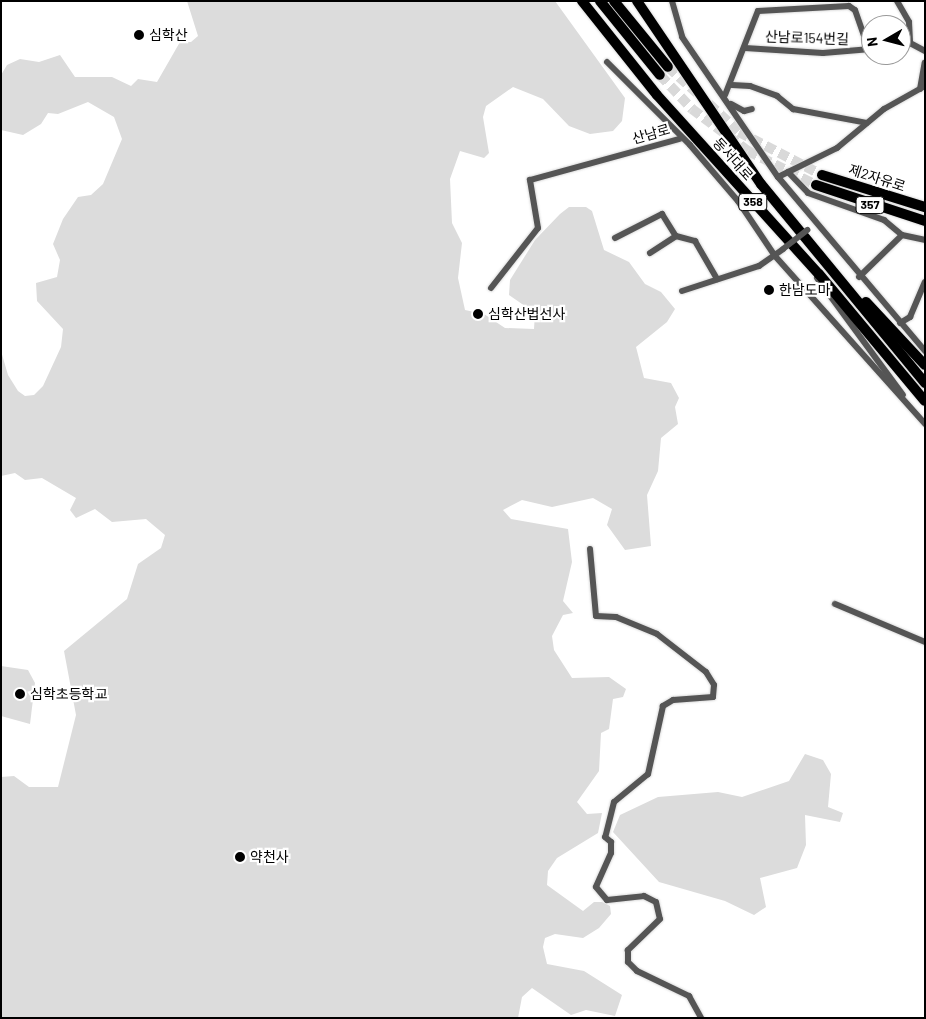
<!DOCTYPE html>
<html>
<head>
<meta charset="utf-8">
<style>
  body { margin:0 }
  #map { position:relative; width:926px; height:1019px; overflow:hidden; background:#fff; font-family:Barlow,"Noto Sans KR",sans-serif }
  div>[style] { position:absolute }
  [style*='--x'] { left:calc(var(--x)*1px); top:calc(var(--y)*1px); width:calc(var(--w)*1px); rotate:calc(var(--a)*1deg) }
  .green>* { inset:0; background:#dcdcdc }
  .trunk-tunnel>* { height:10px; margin-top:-5px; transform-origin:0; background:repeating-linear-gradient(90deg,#d9d9d9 0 10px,transparent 0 15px) }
  .roads { filter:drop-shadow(0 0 1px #dbdbdb) drop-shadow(0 0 1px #dbdbdb) }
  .minor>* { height:6px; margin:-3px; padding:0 3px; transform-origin:3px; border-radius:3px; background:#555 }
  .trunk>* { height:10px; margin:-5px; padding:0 5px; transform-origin:5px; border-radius:5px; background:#000 }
  .minor-bridge>* { height:6px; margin:-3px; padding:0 3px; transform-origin:3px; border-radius:3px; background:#555 }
  .dots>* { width:14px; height:14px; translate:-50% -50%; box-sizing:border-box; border:2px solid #fff; border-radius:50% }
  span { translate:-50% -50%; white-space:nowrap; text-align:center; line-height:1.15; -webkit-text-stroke:4.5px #fff; paint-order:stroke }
  .shield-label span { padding:1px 4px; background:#fff; border:1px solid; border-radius:4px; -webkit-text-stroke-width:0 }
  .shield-label { font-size:12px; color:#000; font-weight:700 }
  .poi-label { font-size:14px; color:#000 }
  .left { translate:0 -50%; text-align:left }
  .street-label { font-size:14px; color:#000 }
  .frame { position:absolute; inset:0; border:2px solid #000; pointer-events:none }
  .north { position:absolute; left:861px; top:15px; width:50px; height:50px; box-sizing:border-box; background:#fff; border:1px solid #999; border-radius:50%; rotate:262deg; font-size:14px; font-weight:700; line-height:20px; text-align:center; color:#000 }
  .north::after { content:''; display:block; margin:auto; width:18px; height:22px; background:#000; clip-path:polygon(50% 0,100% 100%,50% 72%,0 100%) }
</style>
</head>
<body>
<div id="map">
  <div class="green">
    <div style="clip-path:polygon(187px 1px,555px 1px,625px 98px,622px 121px,613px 131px,590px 134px,569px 126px,543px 99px,513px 87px,486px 106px,483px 117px,489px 153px,484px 158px,460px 151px,450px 179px,452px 223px,462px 243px,458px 278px,465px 310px,484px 314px,505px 328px,534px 329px,535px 313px,509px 295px,510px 280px,535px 240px,560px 214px,569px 207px,586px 207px,592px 211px,604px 250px,629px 262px,645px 284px,661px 292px,675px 309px,667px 322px,636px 347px,644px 378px,671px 383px,679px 398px,675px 407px,678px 424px,661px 438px,658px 471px,647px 495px,651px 546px,625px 550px,607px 525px,612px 509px,593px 498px,552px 507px,522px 500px,503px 510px,511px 519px,568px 529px,572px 562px,563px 601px,573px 613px,563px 615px,552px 636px,554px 650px,572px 678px,609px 677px,626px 689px,623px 697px,613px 699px,609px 729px,601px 733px,599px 771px,577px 802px,587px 814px,602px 813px,598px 833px,557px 858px,548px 871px,547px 885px,583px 911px,594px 902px,602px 902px,610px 906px,611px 914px,599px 928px,583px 938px,555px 934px,545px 938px,543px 947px,547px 964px,584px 971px,622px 995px,615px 1016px,586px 1010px,571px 1015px,532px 988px,522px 997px,518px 1018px,1px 1018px,1px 777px,14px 776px,29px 787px,58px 787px,76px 715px,64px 651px,127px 599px,138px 564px,161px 548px,165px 535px,146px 519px,112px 522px,95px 509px,76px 518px,70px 510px,76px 498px,42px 478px,25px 480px,15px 473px,1px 476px,1px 351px,8px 375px,18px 391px,25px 396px,34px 395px,43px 386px,61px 347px,63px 329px,37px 301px,36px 283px,57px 277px,60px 260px,53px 244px,63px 219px,78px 197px,91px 195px,103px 184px,122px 139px,114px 117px,88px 102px,58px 114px,48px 113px,41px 124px,23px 135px,1px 130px,1px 75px,7px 65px,20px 59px,39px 62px,60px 55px,75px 77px,112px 77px,131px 86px,138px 79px,157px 82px,180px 42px,191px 42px,198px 36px)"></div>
    <div style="clip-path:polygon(1px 666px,28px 670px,35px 683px,30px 724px,1px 716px)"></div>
    <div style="clip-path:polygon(805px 754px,823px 760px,831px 774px,828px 807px,843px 813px,840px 822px,805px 815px,806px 845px,797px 868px,760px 878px,766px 907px,754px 915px,725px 901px,659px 882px,613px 832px,620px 815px,658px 797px,718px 792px,742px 797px,789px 781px)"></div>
  </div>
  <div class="trunk-tunnel">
    <div style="--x:668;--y:67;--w:39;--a:42"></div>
    <div style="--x:660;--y:75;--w:47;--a:46.7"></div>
    <div style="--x:692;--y:109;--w:70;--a:36.9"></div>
    <div style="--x:748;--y:151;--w:76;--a:26.6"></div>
    <div style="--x:709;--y:104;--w:41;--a:43"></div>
    <div style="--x:739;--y:132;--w:93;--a:27.4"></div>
  </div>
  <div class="roads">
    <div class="minor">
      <div style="--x:672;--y:1;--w:37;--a:74"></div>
      <div style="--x:682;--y:37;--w:170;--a:55.6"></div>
      <div style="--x:778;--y:177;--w:228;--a:49.8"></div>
      <div style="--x:897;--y:1;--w:24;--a:60"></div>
      <div style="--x:909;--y:22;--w:21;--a:87"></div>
      <div style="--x:745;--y:48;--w:78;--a:3.7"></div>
      <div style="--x:823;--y:53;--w:48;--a:-4.8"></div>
      <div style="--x:901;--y:51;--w:12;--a:-42"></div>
      <div style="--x:910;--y:43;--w:17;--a:28"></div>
      <div style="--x:607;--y:62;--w:117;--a:45"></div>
      <div style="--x:690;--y:145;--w:74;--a:49.4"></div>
      <div style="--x:738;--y:201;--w:66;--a:56.1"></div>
      <div style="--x:775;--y:256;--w:225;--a:48.2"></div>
      <div style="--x:732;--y:85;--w:18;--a:3"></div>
      <div style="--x:750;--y:86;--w:29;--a:20"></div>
      <div style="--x:777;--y:96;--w:21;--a:39"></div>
      <div style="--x:793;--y:109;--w:75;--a:10.7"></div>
      <div style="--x:920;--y:89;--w:27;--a:-80"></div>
      <div style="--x:725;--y:95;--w:90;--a:-68.6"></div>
      <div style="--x:758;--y:11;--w:91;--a:-3.1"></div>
      <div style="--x:849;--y:6;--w:7;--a:34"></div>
      <div style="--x:855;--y:10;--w:42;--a:70.7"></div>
      <div style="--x:731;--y:104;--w:15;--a:28"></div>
      <div style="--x:744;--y:111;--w:8;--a:-14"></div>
      <div style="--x:788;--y:172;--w:29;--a:46"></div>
      <div style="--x:808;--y:193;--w:81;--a:19.6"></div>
      <div style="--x:884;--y:220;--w:23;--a:40"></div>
      <div style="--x:902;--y:235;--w:24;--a:12"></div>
      <div style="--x:778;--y:177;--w:66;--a:-26.2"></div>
      <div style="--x:837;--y:148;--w:61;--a:-39.7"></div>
      <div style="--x:884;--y:109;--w:47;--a:-29.3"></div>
      <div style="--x:615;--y:238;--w:53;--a:-27.1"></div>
      <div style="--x:662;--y:214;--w:26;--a:58"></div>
      <div style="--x:650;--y:253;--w:31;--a:-33"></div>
      <div style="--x:676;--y:236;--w:20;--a:15"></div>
      <div style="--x:695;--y:241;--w:44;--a:59.9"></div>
      <div style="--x:859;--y:277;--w:60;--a:-44.3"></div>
      <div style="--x:817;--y:278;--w:145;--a:53.7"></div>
      <div style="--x:491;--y:288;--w:76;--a:-51.9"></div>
      <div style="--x:538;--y:228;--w:49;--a:-99.5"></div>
      <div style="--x:530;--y:180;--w:155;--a:-15.4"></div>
      <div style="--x:682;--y:291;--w:81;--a:-18"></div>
      <div style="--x:759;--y:266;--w:29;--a:-35"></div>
      <div style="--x:900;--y:323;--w:12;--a:-31"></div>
      <div style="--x:910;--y:317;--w:38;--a:-67"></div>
      <div style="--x:590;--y:549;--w:67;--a:84.9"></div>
      <div style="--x:596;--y:616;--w:20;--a:3"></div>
      <div style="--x:616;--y:617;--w:44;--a:22.5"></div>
      <div style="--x:657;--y:634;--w:62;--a:37.8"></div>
      <div style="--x:706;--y:672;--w:15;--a:58"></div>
      <div style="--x:714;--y:685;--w:12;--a:95"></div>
      <div style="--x:713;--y:697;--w:40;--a:175.7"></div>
      <div style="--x:673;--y:700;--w:12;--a:149"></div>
      <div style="--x:663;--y:706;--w:70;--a:102.4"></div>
      <div style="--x:648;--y:774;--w:44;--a:140.5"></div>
      <div style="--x:614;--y:802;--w:36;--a:104"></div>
      <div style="--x:605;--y:837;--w:8;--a:40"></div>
      <div style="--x:611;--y:842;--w:11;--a:90"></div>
      <div style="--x:611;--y:853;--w:37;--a:114"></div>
      <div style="--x:596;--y:887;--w:17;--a:50"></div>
      <div style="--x:607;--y:900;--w:37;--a:-6"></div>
      <div style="--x:644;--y:896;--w:13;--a:27"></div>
      <div style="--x:656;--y:902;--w:17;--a:77"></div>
      <div style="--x:660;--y:919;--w:45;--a:135.9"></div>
      <div style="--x:628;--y:950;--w:12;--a:90"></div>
      <div style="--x:628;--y:962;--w:13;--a:45"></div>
      <div style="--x:637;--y:971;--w:58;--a:25.7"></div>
      <div style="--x:689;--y:996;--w:25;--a:61"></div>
      <div style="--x:835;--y:604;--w:98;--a:22.9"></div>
    </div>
    <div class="trunk">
      <div style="--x:582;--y:1;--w:120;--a:51.4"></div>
      <div style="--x:657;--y:95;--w:241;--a:47.9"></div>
      <div style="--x:819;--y:274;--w:165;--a:50.2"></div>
      <div style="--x:600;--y:1;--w:95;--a:51"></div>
      <div style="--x:614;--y:1;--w:85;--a:50.7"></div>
      <div style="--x:637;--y:1;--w:221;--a:55.9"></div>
      <div style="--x:761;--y:184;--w:258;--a:50.5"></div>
      <div style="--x:822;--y:175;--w:108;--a:17.3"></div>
      <div style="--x:816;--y:185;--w:115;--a:18.3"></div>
      <div style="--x:866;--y:302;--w:86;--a:46.9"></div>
    </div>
  </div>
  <div class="minor-bridge">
    <div style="--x:783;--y:249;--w:31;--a:-38"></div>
  </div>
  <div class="dots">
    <div style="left:139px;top:35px;background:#000"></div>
    <div style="left:769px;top:290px;background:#000"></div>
    <div style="left:478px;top:314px;background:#000"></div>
    <div style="left:20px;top:694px;background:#000"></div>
    <div style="left:240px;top:857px;background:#000"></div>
  </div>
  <div class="shield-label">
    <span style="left:753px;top:202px">358</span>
    <span style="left:870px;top:205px">357</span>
  </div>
  <div class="poi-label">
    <span class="left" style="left:149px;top:35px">심학산</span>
    <span class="left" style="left:779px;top:290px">한남도마</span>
    <span class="left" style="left:488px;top:314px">심학산법선사</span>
    <span class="left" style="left:30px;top:694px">심학초등학교</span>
    <span class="left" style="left:250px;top:857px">약천사</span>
  </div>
  <div class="street-label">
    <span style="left:807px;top:38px;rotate:2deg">산남로154번길</span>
    <span style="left:651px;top:134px;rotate:-16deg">산남로</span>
    <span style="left:733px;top:159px;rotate:48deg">동서대로</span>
    <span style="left:877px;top:178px;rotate:18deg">제2자유로</span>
  </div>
  <div class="frame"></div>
  <div class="north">N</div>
</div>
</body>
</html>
